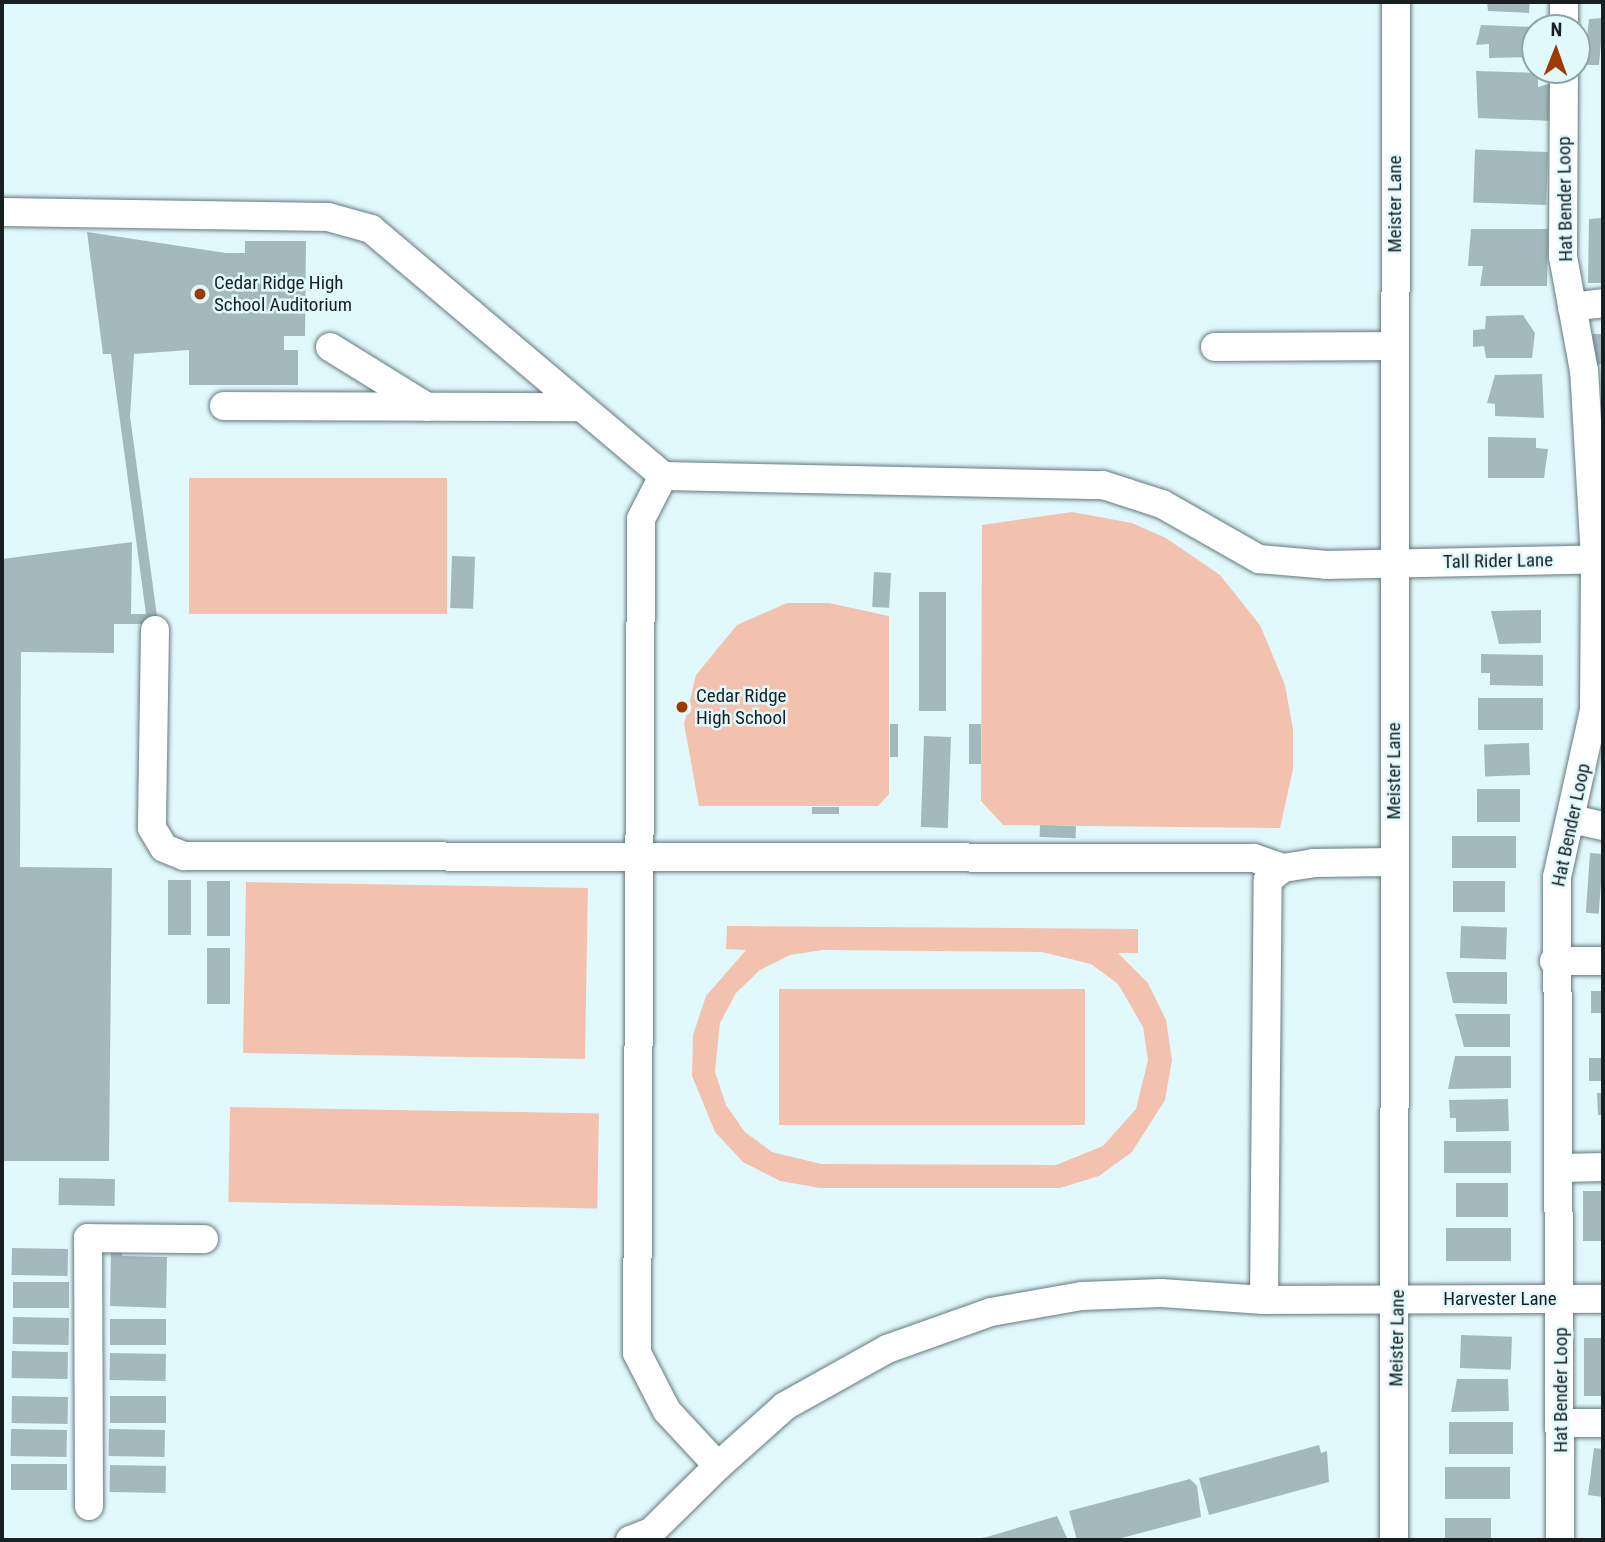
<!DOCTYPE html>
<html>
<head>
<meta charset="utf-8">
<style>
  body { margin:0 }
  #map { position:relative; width:1605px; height:1542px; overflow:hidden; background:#e1f9fd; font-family:"Roboto Condensed",sans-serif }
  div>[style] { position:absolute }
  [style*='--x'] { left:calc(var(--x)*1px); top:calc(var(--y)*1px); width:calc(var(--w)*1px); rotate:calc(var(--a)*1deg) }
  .green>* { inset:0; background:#f3c2af; transform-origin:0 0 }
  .building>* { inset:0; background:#a3b9bd; transform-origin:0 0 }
  .roads { filter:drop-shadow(0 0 2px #64797d) drop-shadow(0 0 2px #64797d) }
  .minor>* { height:28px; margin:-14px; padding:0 14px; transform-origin:14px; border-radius:14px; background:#fff }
  .dots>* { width:19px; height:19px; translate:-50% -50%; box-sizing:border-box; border:4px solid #e1f9fd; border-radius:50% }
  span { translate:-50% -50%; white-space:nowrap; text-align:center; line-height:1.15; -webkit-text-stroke:5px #e1f9fd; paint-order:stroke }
  .street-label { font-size:19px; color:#171f21 }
  .poi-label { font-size:19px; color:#171f21 }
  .left { translate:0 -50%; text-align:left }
  .frame { position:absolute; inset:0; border:4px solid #171f21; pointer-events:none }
  .north { position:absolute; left:1521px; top:14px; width:70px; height:70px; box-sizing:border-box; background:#e1f9fd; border:2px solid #90a2a5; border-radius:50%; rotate:1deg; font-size:19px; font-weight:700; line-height:28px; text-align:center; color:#171f21 }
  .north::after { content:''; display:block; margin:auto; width:24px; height:32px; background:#9d3a00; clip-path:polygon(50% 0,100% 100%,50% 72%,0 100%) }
</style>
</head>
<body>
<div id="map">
  <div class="green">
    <div style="left:189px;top:478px;width:258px;height:136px"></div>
    <div style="clip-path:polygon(1072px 512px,1132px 523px,1166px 538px,1220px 575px,1260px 625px,1285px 685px,1293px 729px,1293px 769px,1280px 828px,1003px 825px,981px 801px,982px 525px)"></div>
    <div style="clip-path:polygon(787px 603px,829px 603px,889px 616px,889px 794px,878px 806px,699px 806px,684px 724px,696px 675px,737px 625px)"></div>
    <div style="left:246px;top:882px;width:342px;height:171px;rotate:1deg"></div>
    <div style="clip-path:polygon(evenodd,727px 926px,1138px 929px,1138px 953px,1118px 953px,1148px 983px,1166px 1020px,1172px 1060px,1165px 1100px,1132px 1152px,1099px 1176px,1060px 1188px,820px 1188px,780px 1181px,743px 1162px,715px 1132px,692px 1076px,693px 1035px,706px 996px,746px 950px,726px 949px,727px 926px,823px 950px,1042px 952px,1091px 964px,1118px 984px,1143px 1027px,1148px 1060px,1136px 1109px,1103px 1146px,1056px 1165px,821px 1164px,772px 1152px,745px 1132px,726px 1105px,715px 1072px,720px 1023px,736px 993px,760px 970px,790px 955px,823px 950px)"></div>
    <div style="left:779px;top:989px;width:306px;height:136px"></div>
    <div style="left:230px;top:1107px;width:369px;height:95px;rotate:1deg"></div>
  </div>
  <div class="building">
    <div style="clip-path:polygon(1487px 2px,1530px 2px,1529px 13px,1488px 11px)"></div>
    <div style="clip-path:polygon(1603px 18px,1599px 65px,1584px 65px,1589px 19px)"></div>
    <div style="clip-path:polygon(1481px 25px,1535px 27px,1535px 57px,1489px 58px,1489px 44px,1476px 45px)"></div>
    <div style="clip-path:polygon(1476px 71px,1538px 73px,1538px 87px,1552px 83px,1553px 121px,1478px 118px)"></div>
    <div style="left:1548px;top:152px;width:53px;height:73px;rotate:92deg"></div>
    <div style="clip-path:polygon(1602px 218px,1603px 283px,1588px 283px,1589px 219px)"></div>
    <div style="clip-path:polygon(1471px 229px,1548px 229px,1547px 286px,1480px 286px,1483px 266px,1468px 266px)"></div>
    <div style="clip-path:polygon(87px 232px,226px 253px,245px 253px,245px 241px,306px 241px,305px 336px,284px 336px,284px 350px,298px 350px,298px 385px,189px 385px,189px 350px,134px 354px,130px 416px,158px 624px,114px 624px,114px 653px,21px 652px,20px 867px,112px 868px,109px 1161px,2px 1161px,2px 559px,132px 542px,131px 614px,146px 614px,111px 354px,103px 354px)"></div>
    <div style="clip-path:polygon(1523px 315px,1535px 333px,1532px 358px,1486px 358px,1484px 346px,1473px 347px,1473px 330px,1485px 329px,1486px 316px)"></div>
    <div style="clip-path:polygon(1593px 334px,1603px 334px,1603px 364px,1589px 365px)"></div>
    <div style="clip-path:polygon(1542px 374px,1544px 418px,1495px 416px,1495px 404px,1487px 403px,1495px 375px)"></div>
    <div style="clip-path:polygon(1488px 437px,1536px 438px,1536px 448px,1548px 449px,1544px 478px,1488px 478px)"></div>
    <div style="left:452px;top:556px;width:23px;height:52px;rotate:2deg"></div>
    <div style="left:874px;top:572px;width:17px;height:35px;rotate:3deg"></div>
    <div style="left:919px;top:592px;width:27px;height:119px"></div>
    <div style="clip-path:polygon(1541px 610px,1541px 643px,1499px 644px,1491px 611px)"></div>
    <div style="clip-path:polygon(1481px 654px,1543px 655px,1543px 686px,1490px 685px,1490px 673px,1481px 673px)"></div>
    <div style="left:1543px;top:698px;width:32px;height:65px;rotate:90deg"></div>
    <div style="left:890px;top:724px;width:8px;height:33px"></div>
    <div style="left:969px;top:724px;width:12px;height:40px"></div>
    <div style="left:924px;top:736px;width:27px;height:91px;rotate:2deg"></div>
    <div style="left:1529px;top:743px;width:32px;height:45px;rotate:88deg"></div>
    <div style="left:1477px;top:789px;width:43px;height:33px"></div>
    <div style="left:812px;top:807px;width:27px;height:7px"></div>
    <div style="left:1040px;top:825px;width:36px;height:12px;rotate:2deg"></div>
    <div style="left:1452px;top:836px;width:64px;height:32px"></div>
    <div style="left:1590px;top:853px;width:13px;height:60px;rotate:4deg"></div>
    <div style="left:168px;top:880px;width:23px;height:55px"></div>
    <div style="left:207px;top:881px;width:23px;height:55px"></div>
    <div style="left:1505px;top:881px;width:31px;height:52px;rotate:90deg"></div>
    <div style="left:1461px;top:926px;width:46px;height:32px;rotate:2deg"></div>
    <div style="left:207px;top:948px;width:23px;height:56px"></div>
    <div style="clip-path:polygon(1446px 972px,1507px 972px,1507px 1004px,1453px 1003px)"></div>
    <div style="left:1591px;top:991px;width:12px;height:22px"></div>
    <div style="clip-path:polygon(1455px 1014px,1510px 1014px,1510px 1047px,1464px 1047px)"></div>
    <div style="clip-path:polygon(1455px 1056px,1511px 1056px,1511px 1088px,1448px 1089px)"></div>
    <div style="left:1589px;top:1058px;width:14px;height:23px"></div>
    <div style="clip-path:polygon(1597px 1093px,1603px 1093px,1603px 1115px,1598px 1115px)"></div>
    <div style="clip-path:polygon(1508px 1099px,1509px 1131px,1456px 1132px,1456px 1118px,1450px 1118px,1449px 1100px)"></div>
    <div style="left:1511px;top:1141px;width:32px;height:67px;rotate:90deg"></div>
    <div style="left:59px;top:1178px;width:56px;height:27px;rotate:1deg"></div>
    <div style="left:1508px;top:1183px;width:34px;height:52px;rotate:90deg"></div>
    <div style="left:1583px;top:1191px;width:20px;height:50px"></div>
    <div style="left:1446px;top:1228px;width:65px;height:33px"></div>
    <div style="left:12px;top:1248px;width:56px;height:27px;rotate:1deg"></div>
    <div style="clip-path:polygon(111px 1249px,122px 1250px,122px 1256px,167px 1257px,166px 1308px,110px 1306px)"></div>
    <div style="left:13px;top:1282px;width:56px;height:26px"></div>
    <div style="left:13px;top:1317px;width:56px;height:27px;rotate:1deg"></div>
    <div style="left:110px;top:1319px;width:56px;height:26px"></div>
    <div style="left:1461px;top:1335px;width:51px;height:33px;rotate:2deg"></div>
    <div style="left:1584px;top:1338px;width:19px;height:58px"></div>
    <div style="left:12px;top:1351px;width:56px;height:27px;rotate:1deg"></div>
    <div style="left:110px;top:1353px;width:56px;height:27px;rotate:1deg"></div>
    <div style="clip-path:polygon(1457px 1379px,1508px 1379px,1509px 1411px,1451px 1412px)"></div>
    <div style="left:12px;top:1396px;width:56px;height:27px;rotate:1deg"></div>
    <div style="left:110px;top:1396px;width:56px;height:27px"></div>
    <div style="left:1449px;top:1422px;width:64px;height:32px"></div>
    <div style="left:11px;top:1429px;width:56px;height:27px;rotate:1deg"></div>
    <div style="left:109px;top:1429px;width:56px;height:27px;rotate:1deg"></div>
    <div style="clip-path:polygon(1319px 1445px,1321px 1453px,1327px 1451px,1329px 1482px,1209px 1515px,1199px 1478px)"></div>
    <div style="clip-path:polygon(1594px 1448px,1603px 1449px,1603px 1497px,1588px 1495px)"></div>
    <div style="left:11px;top:1464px;width:56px;height:26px"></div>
    <div style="left:110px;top:1465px;width:56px;height:27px;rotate:1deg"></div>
    <div style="left:1445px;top:1467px;width:65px;height:32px"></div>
    <div style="clip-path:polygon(1190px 1479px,1197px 1486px,1201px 1517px,1114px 1540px,1077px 1540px,1069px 1511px)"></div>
    <div style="clip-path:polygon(1057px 1516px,1068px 1540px,968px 1540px,987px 1537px)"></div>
    <div style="left:1445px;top:1518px;width:46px;height:22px"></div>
  </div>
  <div class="roads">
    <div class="minor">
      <div style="--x:1564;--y:28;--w:26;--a:-90"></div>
      <div style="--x:2;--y:212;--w:326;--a:0.9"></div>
      <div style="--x:328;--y:217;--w:45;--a:15.6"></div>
      <div style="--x:371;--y:229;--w:382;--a:40.2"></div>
      <div style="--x:663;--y:476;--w:440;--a:1.2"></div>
      <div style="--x:1103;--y:485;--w:62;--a:17.9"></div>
      <div style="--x:1162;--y:504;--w:112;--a:29.6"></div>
      <div style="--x:1259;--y:559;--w:68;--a:5"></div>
      <div style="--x:1327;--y:565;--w:276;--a:-1.2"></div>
      <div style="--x:1572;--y:307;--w:31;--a:-7"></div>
      <div style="--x:330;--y:347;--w:114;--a:31.7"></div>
      <div style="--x:1215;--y:347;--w:179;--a:-0.3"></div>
      <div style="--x:224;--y:406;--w:357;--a:0.2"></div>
      <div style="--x:663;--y:476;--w:48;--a:117.1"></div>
      <div style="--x:641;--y:519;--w:834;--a:90.27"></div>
      <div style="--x:637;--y:1353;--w:65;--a:62.7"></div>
      <div style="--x:667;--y:1411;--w:75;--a:47.2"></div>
      <div style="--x:718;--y:1466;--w:90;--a:-41.8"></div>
      <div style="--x:785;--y:1406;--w:117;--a:-29.2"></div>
      <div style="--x:887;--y:1349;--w:110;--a:-19.6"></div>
      <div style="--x:991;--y:1312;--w:92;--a:-10"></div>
      <div style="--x:1082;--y:1296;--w:79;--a:-2.2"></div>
      <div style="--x:1161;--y:1293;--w:103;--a:3.9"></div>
      <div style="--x:1264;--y:1300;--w:339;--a:-0.2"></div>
      <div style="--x:155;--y:630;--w:198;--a:90.9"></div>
      <div style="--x:152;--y:828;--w:23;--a:59"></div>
      <div style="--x:164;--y:848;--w:22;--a:22"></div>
      <div style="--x:184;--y:856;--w:1070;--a:0.11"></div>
      <div style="--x:1254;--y:858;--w:31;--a:19"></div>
      <div style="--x:1572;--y:819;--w:32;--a:13"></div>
      <div style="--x:1554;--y:961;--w:49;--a:0"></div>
      <div style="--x:1562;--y:1168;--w:41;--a:-1.4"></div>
      <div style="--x:1264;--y:1300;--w:420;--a:-89.5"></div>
      <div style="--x:1268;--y:880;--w:19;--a:-39"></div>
      <div style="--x:1283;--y:868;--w:30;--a:-9"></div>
      <div style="--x:1313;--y:863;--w:81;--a:-0.7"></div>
      <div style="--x:1561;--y:1423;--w:42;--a:0"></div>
      <div style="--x:89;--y:1506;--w:268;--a:-90.2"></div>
      <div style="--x:88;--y:1238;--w:116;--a:0.5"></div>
      <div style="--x:630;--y:1540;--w:22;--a:-21"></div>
      <div style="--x:651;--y:1532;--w:94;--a:-44.6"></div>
      <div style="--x:1394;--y:1540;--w:1538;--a:-89.93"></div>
      <div style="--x:1560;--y:1540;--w:663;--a:-90.26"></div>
      <div style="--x:1557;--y:877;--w:171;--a:-77.5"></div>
      <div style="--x:1594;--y:710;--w:151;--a:-89.6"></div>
      <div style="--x:1595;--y:559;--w:188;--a:-93.3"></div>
      <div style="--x:1584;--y:371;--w:116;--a:-100.4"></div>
      <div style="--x:1563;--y:257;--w:187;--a:-89.7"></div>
    </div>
  </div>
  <div class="dots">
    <div style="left:200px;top:294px;background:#9d3a00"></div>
    <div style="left:682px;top:707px;background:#9d3a00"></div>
  </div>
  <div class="street-label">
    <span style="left:1565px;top:199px;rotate:-91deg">Hat Bender Loop</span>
    <span style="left:1395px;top:204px;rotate:-90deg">Meister Lane</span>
    <span style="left:1498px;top:561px;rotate:-1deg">Tall Rider Lane</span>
    <span style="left:1394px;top:771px;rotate:-90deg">Meister Lane</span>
    <span style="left:1571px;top:825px;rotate:-78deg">Hat Bender Loop</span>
    <span style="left:1500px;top:1299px">Harvester Lane</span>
    <span style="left:1397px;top:1338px;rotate:-89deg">Meister Lane</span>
    <span style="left:1561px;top:1390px;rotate:-90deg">Hat Bender Loop</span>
  </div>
  <div class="poi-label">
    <span class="left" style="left:214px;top:294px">Cedar Ridge High<br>School Auditorium</span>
    <span class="left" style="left:696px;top:707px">Cedar Ridge<br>High School</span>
  </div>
  <div class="frame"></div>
  <div class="north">N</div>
</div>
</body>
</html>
